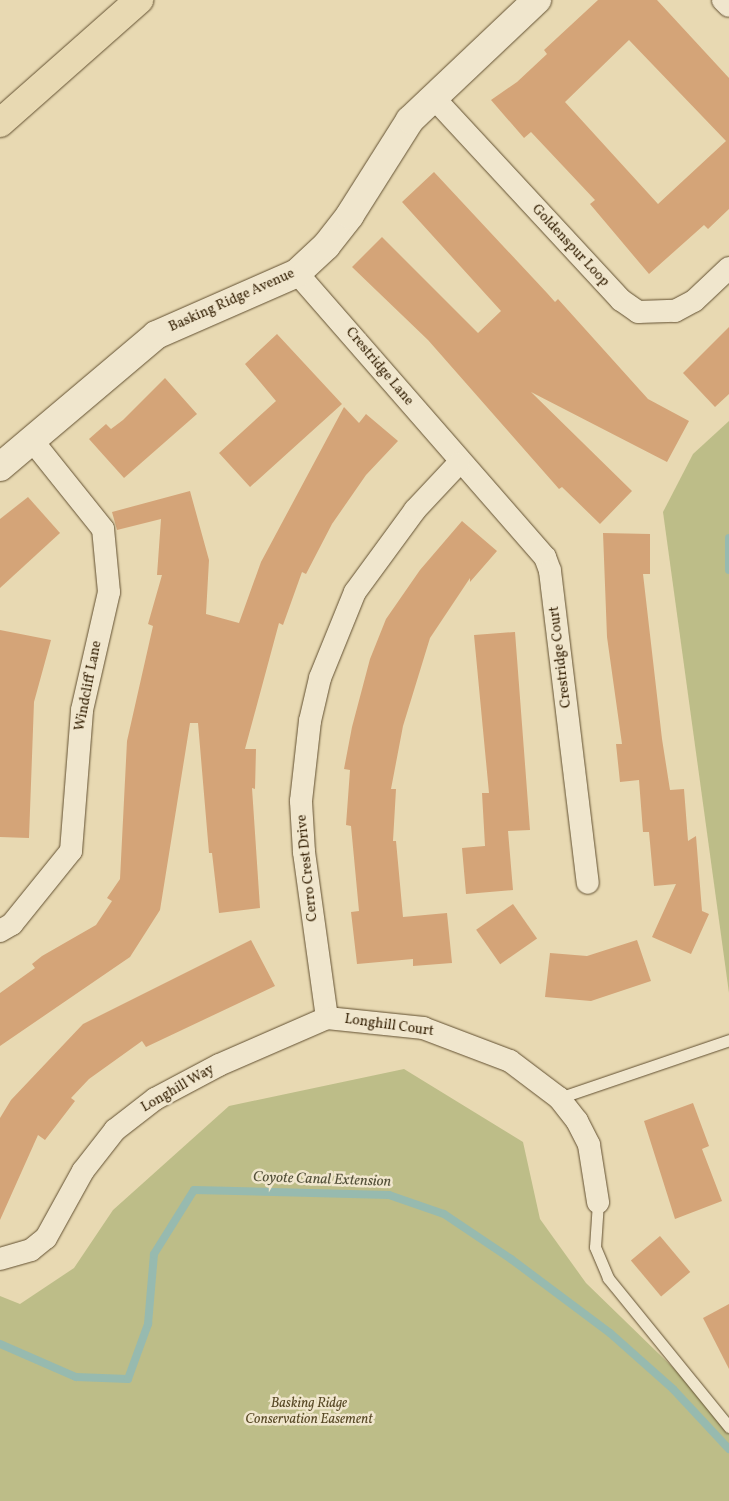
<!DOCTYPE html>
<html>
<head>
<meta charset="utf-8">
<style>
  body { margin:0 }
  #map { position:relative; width:729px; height:1501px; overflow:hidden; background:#e8d9b2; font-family:Vollkorn,serif }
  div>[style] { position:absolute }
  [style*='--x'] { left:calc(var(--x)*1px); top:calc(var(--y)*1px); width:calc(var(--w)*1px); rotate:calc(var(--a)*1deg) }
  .green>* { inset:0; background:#bdbd88 }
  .stream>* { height:8px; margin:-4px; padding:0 4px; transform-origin:4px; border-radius:4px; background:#97baaf }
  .building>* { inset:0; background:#d4a478; transform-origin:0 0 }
  .roads { filter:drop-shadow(0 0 1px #625031) drop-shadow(0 0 1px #625031) }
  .service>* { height:11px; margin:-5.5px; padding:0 5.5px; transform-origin:5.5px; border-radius:5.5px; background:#f0e6cd }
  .minor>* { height:22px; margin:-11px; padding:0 11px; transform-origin:11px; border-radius:11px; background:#f0e6cd }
  .tertiary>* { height:28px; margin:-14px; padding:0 14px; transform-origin:14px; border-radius:14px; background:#f0e6cd }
  .motorway>* { height:28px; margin:-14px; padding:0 14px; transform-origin:14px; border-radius:14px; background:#e8d9b2 }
  span { translate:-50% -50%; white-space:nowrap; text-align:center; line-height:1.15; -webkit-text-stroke:5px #f0e6cd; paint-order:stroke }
  .street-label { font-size:14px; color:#362206 }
  .park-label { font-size:14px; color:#584926; font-style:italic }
  .water-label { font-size:15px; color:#535039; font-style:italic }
</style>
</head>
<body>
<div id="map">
  <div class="green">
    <div style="clip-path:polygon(729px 421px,729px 993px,663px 512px,693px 454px)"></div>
    <div style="clip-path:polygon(404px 1069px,523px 1142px,540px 1219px,586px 1283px,729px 1422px,729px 1501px,0 1501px,0 1296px,20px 1304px,74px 1268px,113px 1210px,229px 1106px)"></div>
  </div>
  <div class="stream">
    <div style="--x:729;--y:538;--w:32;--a:90"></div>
    <div style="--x:0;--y:1344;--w:83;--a:23.5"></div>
    <div style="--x:76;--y:1377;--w:52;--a:2.2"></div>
    <div style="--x:128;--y:1379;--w:59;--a:-70"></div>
    <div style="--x:148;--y:1324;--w:70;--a:-85.1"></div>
    <div style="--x:154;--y:1254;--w:75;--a:-58"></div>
    <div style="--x:194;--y:1190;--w:195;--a:1.5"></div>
    <div style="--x:389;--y:1195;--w:58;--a:19.1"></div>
    <div style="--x:444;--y:1214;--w:81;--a:33.9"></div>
    <div style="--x:511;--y:1259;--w:124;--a:36.8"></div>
    <div style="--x:610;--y:1333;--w:84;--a:41.6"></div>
    <div style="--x:673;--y:1389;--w:82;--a:47"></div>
  </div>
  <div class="building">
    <div style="clip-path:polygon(evenodd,598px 0,657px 0,729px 78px,729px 209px,708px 229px,704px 225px,649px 274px,590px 204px,595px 200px,531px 132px,524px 138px,491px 100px,517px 82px,547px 54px,544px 50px,598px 0,629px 40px,726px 141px,658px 204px,565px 102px,629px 40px)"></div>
    <div style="clip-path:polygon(434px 172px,547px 293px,555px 302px,558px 299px,648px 399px,689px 421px,667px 462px,531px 392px,632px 491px,600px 524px,562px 487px,559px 489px,428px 340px,352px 267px,382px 237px,478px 333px,501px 311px,402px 202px)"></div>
    <div style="clip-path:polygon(729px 327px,729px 394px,715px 407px,683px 373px)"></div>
    <div style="clip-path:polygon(277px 334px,342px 404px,250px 487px,219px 453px,276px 401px,245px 364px)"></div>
    <div style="clip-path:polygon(165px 378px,197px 414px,124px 478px,89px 439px,106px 424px,111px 429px,123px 420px)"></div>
    <div style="clip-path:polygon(344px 407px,359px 423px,366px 414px,398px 441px,366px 475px,332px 524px,306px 574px,302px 572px,283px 625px,279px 623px,245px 749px,256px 749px,255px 789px,252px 788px,260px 908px,219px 913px,212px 853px,209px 853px,198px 723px,190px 723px,160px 910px,130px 957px,0 1046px,0 993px,35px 968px,32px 964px,42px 956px,96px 925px,112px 901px,107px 898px,120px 879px,127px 741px,153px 626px,148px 624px,162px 575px,157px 575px,161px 519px,117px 530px,112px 512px,190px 491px,209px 560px,206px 614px,239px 623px,261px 562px)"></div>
    <div style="clip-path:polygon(28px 497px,60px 533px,0 588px,0 519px)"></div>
    <div style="clip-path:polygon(462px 521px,497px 551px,470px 582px,470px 578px,430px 638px,403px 726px,391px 789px,396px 789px,393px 841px,396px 841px,403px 917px,447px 913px,452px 963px,413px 966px,413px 959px,357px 964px,351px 912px,359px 911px,351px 826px,346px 825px,350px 770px,344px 769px,352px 727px,370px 659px,386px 619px,420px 570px)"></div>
    <div style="clip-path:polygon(603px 533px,650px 534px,650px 574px,643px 574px,662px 739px,670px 790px,684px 789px,688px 841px,696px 836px,702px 911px,709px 914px,691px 954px,652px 937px,676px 884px,654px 886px,649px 832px,643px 832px,639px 780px,620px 782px,616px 744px,622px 744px,607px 637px)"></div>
    <div style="clip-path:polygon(0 630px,51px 640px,34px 702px,29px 838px,0 837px)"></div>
    <div style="clip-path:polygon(515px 632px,530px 830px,508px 831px,513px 890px,466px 894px,462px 848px,485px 846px,482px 793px,489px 793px,474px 635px)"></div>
    <div style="left:513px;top:904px;width:42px;height:45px;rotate:55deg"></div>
    <div style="clip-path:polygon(251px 940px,275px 986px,146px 1047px,142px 1041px,89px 1079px,71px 1098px,75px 1101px,45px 1140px,38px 1135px,0 1220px,0 1118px,11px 1100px,83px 1024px)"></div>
    <div style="clip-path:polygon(637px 940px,651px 981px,591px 1001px,545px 997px,550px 953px,587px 956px)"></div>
    <div style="clip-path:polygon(693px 1103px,709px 1146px,702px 1149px,722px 1201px,675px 1219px,644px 1121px)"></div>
    <div style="left:660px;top:1236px;width:47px;height:38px;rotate:50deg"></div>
    <div style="clip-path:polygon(729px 1304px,729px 1369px,703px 1318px)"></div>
  </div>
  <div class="roads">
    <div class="service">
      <div style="--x:559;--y:1098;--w:180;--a:-18.8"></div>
      <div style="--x:598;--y:1202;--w:45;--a:93.8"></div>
      <div style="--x:595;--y:1247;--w:34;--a:67"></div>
      <div style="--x:608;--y:1278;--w:192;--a:50.9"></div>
    </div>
    <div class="minor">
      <div style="--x:723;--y:0;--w:8;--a:45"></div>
      <div style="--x:433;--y:97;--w:277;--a:47.2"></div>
      <div style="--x:621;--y:300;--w:21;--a:35"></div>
      <div style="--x:638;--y:312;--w:37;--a:-2"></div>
      <div style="--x:675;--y:311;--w:21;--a:-28"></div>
      <div style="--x:694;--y:301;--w:48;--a:-43.3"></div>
      <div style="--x:297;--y:273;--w:377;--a:48.9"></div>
      <div style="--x:545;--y:557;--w:15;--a:70"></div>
      <div style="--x:550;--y:571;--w:314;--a:83.1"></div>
      <div style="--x:0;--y:931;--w:14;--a:-30"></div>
      <div style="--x:12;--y:924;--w:94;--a:-51.1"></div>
      <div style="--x:71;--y:851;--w:141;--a:-85.5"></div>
      <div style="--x:82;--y:710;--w:121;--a:-77.1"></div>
      <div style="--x:109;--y:592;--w:63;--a:-95.4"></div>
      <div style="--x:103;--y:529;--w:115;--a:-128.7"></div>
      <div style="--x:327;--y:1018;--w:168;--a:-97.9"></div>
      <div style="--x:304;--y:852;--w:51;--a:-93.4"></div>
      <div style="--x:301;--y:801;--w:81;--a:-83.6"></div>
      <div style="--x:310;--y:721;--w:44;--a:-76.9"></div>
      <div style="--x:320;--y:678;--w:93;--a:-67.9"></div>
      <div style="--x:355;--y:592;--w:102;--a:-53.8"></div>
      <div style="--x:415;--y:510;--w:64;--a:-46.9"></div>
      <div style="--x:0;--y:1259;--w:32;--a:-16"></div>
      <div style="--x:31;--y:1250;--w:19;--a:-39"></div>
      <div style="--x:46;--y:1238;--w:77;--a:-61.1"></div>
      <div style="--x:83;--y:1171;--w:52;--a:-52"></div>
      <div style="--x:115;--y:1130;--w:51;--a:-37.8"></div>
      <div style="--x:155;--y:1099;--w:72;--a:-28"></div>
      <div style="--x:219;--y:1065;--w:118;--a:-23.5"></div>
      <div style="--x:327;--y:1018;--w:97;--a:5.9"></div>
      <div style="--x:423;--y:1028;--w:93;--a:20.8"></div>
      <div style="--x:510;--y:1061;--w:61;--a:37.1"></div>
      <div style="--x:559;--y:1098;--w:29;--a:52"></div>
      <div style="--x:577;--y:1121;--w:27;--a:63"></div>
      <div style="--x:589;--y:1145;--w:58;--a:81"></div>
    </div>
    <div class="tertiary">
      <div style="--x:0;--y:467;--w:204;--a:-40.2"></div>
      <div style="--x:156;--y:335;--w:154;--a:-23.7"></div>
      <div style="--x:297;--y:273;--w:40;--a:-43"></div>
      <div style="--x:326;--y:246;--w:39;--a:-52"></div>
      <div style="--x:350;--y:215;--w:112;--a:-57.7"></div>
      <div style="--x:410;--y:120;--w:175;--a:-43.4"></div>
    </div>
    <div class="motorway">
      <div style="--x:0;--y:123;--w:186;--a:-41.5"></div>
    </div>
  </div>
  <div class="street-label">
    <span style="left:570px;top:246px;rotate:47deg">Goldenspur Loop</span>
    <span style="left:232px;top:301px;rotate:-24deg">Basking Ridge Avenue</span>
    <span style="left:379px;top:367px;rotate:50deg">Crestridge Lane</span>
    <span style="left:561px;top:657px;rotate:-97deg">Crestridge Court</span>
    <span style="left:89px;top:686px;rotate:-79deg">Windcliff Lane</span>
    <span style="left:308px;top:868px;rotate:-96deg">Cerro Crest Drive</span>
    <span style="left:389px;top:1026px;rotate:8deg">Longhill Court</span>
    <span style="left:178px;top:1089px;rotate:-30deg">Longhill Way</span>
  </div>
  <div class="park-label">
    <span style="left:309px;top:1412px">Basking Ridge<br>Conservation Easement</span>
  </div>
  <div class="water-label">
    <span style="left:322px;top:1180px;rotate:2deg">Coyote Canal Extension</span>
  </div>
</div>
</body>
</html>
